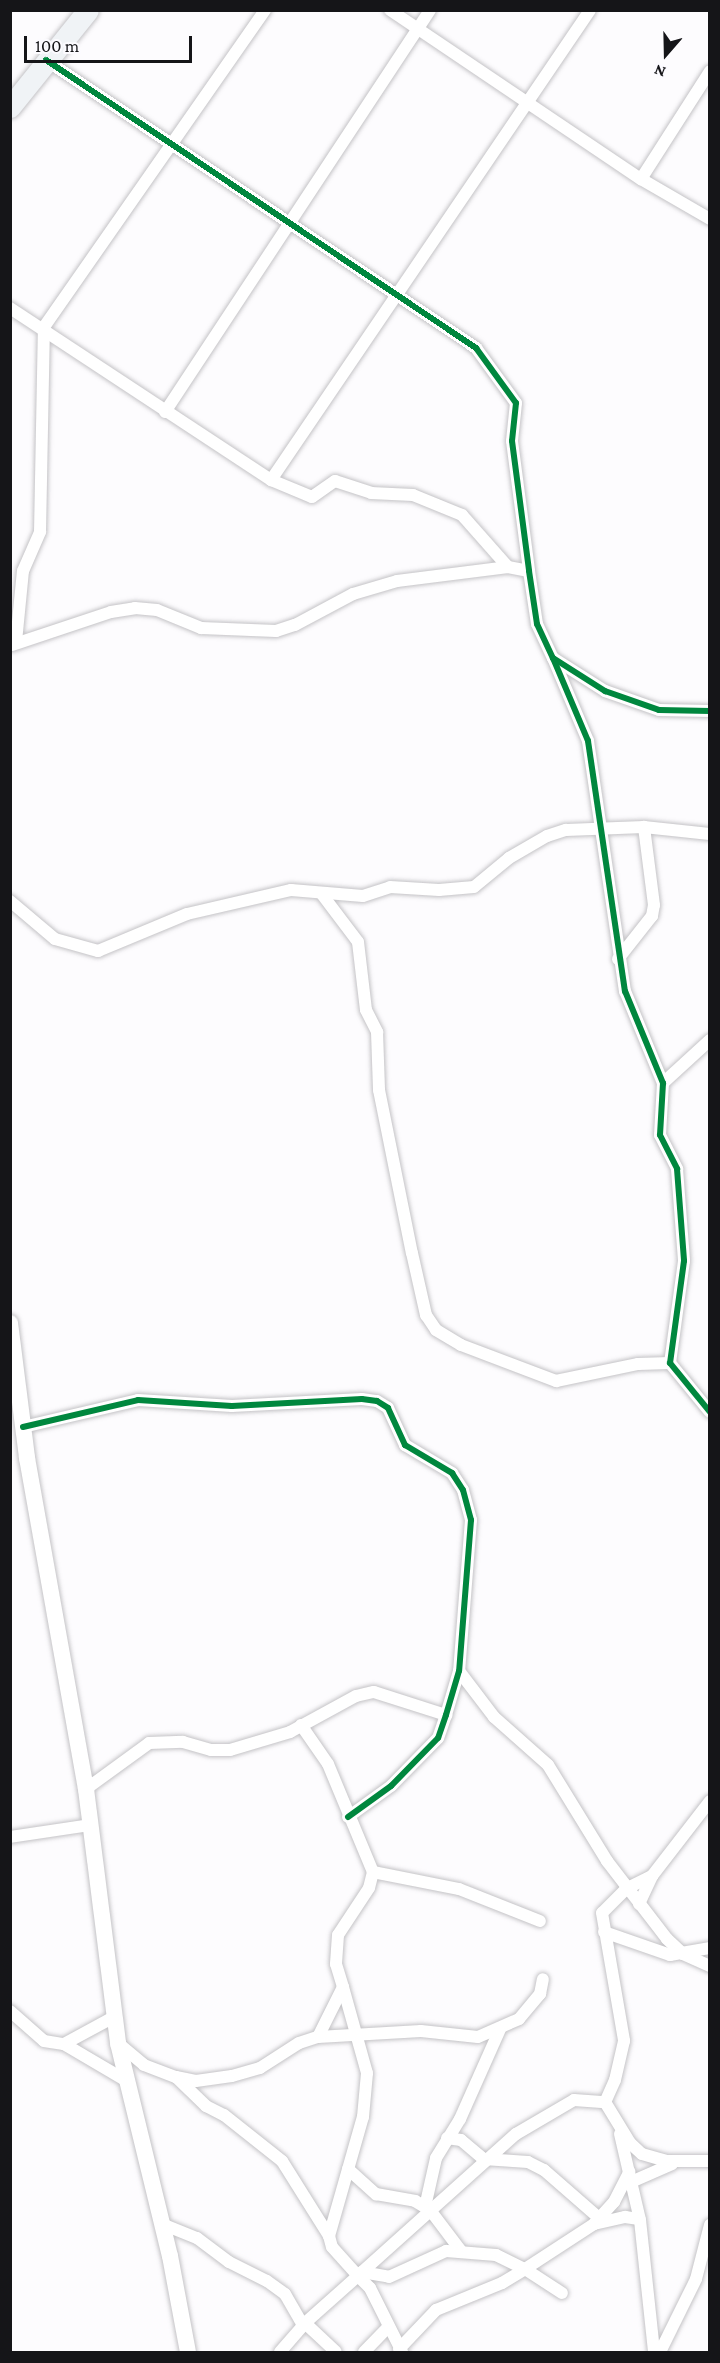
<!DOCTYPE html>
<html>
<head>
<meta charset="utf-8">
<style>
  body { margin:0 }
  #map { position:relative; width:720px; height:2363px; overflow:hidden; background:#fdfcfe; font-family:"Crimson Pro",serif }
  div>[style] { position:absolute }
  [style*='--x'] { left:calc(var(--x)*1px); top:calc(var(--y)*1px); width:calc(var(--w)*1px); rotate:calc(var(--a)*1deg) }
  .roads { filter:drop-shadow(0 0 2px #c4c3c6) drop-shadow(0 0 2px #c4c3c6) }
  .street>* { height:12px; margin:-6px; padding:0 6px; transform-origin:6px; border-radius:6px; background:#fff }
  .secondary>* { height:16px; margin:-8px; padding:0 8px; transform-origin:8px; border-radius:8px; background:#fff }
  .highway>* { height:21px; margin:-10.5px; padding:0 10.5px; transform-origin:10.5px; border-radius:10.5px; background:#f0f3f6 }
  .cycleway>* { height:6px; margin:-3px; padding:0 3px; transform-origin:3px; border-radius:3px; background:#00873e }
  span { translate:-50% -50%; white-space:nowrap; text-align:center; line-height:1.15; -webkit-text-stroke:4.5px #fcfbff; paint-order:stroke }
  .frame { position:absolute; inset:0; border:12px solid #151518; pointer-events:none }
  .north { position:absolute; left:636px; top:24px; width:60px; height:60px; -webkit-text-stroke:4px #fcfbff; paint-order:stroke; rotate:200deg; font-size:16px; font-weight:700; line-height:24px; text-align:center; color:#151518 }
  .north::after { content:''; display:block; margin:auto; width:21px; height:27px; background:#151518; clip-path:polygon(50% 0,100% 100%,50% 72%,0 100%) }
  .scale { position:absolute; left:24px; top:36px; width:168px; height:27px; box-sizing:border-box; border:3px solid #151518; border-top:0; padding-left:8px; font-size:18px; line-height:21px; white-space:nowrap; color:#151518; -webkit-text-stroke:4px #fcfbff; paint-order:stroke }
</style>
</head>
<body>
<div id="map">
  <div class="roads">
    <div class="street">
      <div style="--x:390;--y:10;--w:303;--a:34"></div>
      <div style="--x:641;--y:179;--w:80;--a:30.1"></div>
      <div style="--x:46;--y:60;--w:518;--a:33.81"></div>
      <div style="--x:476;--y:348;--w:68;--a:54"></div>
      <div style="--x:516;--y:403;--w:38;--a:96"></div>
      <div style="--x:512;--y:441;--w:131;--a:82.5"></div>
      <div style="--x:529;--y:571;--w:54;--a:81.4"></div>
      <div style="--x:537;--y:624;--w:38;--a:65"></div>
      <div style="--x:553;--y:658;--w:62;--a:32.4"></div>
      <div style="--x:605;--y:691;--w:57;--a:19.4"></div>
      <div style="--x:659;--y:710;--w:51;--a:1.1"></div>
      <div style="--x:641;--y:179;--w:128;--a:-57.4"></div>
      <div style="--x:10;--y:308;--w:313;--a:33.4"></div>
      <div style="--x:271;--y:480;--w:44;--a:22.5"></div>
      <div style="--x:312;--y:497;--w:28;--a:-35"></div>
      <div style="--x:335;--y:481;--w:38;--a:18"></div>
      <div style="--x:371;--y:493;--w:42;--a:2.7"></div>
      <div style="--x:413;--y:495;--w:53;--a:22.2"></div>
      <div style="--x:462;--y:515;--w:69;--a:48.5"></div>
      <div style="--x:165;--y:412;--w:481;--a:-56.6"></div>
      <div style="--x:271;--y:480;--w:568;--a:-55.83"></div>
      <div style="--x:16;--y:642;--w:71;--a:-84.4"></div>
      <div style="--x:23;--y:571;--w:43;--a:-66.4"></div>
      <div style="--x:40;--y:532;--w:205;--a:-88.9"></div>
      <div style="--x:44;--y:327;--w:386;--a:-55.1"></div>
      <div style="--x:12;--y:645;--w:104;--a:-18.4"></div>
      <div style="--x:111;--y:612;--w:24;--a:-9"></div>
      <div style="--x:135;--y:608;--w:22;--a:5"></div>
      <div style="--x:157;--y:610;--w:48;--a:22.2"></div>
      <div style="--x:201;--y:628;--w:75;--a:2.3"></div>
      <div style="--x:276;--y:631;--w:20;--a:-18"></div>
      <div style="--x:295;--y:625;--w:66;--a:-28.1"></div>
      <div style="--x:353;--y:594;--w:46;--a:-16.5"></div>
      <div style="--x:397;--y:581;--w:112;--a:-7.2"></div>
      <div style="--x:508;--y:567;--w:21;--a:11"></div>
      <div style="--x:553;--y:658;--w:90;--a:67.1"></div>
      <div style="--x:588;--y:741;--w:253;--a:81.6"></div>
      <div style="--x:625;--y:991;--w:100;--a:67.6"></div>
      <div style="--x:663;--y:1083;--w:52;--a:93.3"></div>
      <div style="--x:660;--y:1135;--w:38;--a:63"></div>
      <div style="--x:677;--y:1169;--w:92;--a:85.6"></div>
      <div style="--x:684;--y:1261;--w:103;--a:97.8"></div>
      <div style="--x:670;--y:1363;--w:63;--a:50.8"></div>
      <div style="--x:321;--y:893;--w:61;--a:52.9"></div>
      <div style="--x:358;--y:942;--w:68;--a:83.3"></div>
      <div style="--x:366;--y:1010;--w:25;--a:63"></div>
      <div style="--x:377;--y:1032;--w:58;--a:88"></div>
      <div style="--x:379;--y:1090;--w:166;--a:78.6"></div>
      <div style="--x:412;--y:1253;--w:64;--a:77.3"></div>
      <div style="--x:426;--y:1315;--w:18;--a:56"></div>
      <div style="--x:436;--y:1330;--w:29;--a:31"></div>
      <div style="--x:461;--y:1345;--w:102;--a:20.8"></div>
      <div style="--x:556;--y:1381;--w:84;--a:-11.7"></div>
      <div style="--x:638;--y:1364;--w:32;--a:-2"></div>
      <div style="--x:10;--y:901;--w:59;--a:40.2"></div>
      <div style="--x:55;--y:939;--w:45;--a:15.6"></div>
      <div style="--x:98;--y:951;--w:96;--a:-22.6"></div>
      <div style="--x:187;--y:914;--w:107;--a:-13"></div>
      <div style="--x:291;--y:890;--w:72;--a:4.8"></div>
      <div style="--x:363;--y:896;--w:28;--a:-18"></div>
      <div style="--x:390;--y:887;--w:49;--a:3.5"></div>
      <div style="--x:439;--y:890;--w:35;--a:-5"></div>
      <div style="--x:474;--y:887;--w:45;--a:-39.6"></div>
      <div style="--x:509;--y:858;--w:44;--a:-30.1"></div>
      <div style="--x:547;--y:836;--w:20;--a:-18"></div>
      <div style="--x:566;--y:830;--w:78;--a:-2.2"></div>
      <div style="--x:644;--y:827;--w:66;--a:6.1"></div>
      <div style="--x:618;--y:959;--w:55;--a:-51.7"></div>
      <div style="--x:652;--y:916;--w:11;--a:-80"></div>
      <div style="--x:654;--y:905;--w:79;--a:-97.3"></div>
      <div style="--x:663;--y:1083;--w:64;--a:-42.5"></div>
      <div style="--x:23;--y:1427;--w:118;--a:-13.2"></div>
      <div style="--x:138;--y:1400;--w:94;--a:3.7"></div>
      <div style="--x:232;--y:1406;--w:130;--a:-3.1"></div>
      <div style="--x:362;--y:1399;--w:15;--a:8"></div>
      <div style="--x:377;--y:1401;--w:13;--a:32"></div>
      <div style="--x:388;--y:1408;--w:41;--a:65.3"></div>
      <div style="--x:405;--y:1445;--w:55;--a:30.8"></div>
      <div style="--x:452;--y:1473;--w:20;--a:57"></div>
      <div style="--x:463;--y:1490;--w:31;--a:75"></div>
      <div style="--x:471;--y:1520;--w:151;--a:94.5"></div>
      <div style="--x:459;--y:1671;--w:46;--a:106.5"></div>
      <div style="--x:446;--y:1715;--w:24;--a:109"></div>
      <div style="--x:438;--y:1738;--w:67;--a:134.4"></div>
      <div style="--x:391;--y:1786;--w:53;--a:144.2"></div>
      <div style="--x:459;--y:1671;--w:58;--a:52.7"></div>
      <div style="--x:494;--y:1717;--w:72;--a:41.6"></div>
      <div style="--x:548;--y:1765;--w:113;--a:58.4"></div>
      <div style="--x:607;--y:1861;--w:98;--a:52.4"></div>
      <div style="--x:667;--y:1939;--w:22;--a:43"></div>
      <div style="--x:683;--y:1954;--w:30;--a:24"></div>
      <div style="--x:301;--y:1725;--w:47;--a:55.3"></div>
      <div style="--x:328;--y:1764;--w:117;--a:67.4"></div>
      <div style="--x:373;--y:1872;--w:16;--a:104"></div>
      <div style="--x:369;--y:1888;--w:56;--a:123.4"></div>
      <div style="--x:338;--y:1935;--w:29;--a:94"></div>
      <div style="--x:336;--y:1964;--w:24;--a:73"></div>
      <div style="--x:343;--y:1987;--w:56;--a:116.6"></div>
      <div style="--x:86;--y:1789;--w:78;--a:-36.1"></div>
      <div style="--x:149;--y:1743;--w:34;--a:-2"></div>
      <div style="--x:183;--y:1742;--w:29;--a:16"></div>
      <div style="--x:211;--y:1750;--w:19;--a:0"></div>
      <div style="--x:230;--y:1750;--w:63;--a:-16.7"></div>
      <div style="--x:290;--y:1732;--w:75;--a:-28.6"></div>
      <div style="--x:356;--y:1696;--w:18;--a:-13"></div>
      <div style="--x:374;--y:1692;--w:76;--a:17.7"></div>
      <div style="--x:10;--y:1837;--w:81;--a:-8.5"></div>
      <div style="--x:373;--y:1872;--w:88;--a:11.2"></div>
      <div style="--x:459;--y:1889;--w:87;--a:21.6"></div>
      <div style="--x:652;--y:1876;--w:28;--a:154"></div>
      <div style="--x:627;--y:1888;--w:35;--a:135"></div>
      <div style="--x:602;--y:1913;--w:130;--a:80.2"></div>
      <div style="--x:624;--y:2041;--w:40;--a:103"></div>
      <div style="--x:615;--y:2080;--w:24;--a:114"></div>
      <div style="--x:605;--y:2102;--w:48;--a:58.6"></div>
      <div style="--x:630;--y:2143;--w:16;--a:43"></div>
      <div style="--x:642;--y:2154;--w:25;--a:16"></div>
      <div style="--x:666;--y:2161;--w:44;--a:0"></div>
      <div style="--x:639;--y:1904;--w:31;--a:-65"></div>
      <div style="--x:652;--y:1876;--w:95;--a:-52.3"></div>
      <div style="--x:604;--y:1932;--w:70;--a:19.2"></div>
      <div style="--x:670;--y:1955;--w:41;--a:-9.9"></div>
      <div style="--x:10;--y:2011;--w:45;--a:41.4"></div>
      <div style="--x:44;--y:2041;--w:20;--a:9"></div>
      <div style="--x:64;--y:2044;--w:71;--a:30.5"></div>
      <div style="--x:118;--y:2043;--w:34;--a:40"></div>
      <div style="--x:144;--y:2065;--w:34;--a:21"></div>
      <div style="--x:176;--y:2077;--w:20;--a:11"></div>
      <div style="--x:196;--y:2081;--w:36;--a:-8"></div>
      <div style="--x:232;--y:2076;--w:29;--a:-16"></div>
      <div style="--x:260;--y:2068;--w:46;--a:-32.7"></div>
      <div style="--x:299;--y:2043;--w:20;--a:-18"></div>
      <div style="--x:318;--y:2037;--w:103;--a:-3.3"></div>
      <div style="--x:421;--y:2031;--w:57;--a:6"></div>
      <div style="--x:478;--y:2037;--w:45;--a:-23.7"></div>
      <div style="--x:519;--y:2019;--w:33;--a:-50"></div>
      <div style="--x:540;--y:1994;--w:15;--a:-79"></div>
      <div style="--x:64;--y:2044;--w:57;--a:-28.4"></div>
      <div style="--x:176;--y:2077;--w:42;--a:44"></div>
      <div style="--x:206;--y:2106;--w:20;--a:27"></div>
      <div style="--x:224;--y:2115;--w:74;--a:38.4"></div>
      <div style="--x:282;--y:2161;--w:89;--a:57.9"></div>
      <div style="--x:329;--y:2236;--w:124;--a:-74.1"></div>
      <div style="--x:363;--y:2117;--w:44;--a:-84.8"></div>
      <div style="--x:367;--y:2073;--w:89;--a:-105.6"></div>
      <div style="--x:620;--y:2134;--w:88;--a:76.9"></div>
      <div style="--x:640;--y:2220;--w:133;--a:83.9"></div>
      <div style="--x:447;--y:2138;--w:14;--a:8"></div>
      <div style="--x:461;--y:2140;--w:30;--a:40"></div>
      <div style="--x:484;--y:2159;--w:44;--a:3.9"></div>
      <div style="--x:528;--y:2162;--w:18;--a:27"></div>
      <div style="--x:544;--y:2170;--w:73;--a:41.1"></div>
      <div style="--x:348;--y:2169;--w:38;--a:42"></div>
      <div style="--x:376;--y:2194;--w:40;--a:10"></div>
      <div style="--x:415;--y:2201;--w:17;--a:31"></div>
      <div style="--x:430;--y:2210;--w:51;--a:52.9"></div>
      <div style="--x:631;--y:2182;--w:45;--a:-23.7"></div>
      <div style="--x:425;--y:2207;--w:50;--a:-77.3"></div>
      <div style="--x:436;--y:2158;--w:46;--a:-58.4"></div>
      <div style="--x:460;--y:2119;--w:98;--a:-66"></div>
      <div style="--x:162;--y:2224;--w:38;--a:22"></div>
      <div style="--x:197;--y:2238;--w:40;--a:37"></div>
      <div style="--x:229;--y:2262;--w:42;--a:26.6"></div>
      <div style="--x:267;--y:2281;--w:22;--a:36"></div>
      <div style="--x:285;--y:2294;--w:36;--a:60"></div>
      <div style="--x:594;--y:2224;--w:32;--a:-13"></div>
      <div style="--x:625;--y:2217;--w:14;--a:8"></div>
      <div style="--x:329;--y:2236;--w:11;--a:75"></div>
      <div style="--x:332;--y:2247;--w:39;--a:48"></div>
      <div style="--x:358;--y:2276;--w:6;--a:-45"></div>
      <div style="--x:362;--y:2272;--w:27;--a:10"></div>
      <div style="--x:389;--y:2277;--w:63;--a:-24.5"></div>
      <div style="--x:446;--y:2251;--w:50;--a:4.6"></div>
      <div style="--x:496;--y:2255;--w:32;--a:26"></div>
      <div style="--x:525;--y:2269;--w:82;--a:-33.1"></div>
      <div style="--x:594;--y:2224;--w:30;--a:-48"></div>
      <div style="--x:614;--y:2202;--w:34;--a:-63"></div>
      <div style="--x:362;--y:2272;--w:207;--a:-41.9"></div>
      <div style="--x:516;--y:2134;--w:67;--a:-30.4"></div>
      <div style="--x:574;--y:2100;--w:31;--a:4"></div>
      <div style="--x:305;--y:2323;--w:42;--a:43.1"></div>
      <div style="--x:399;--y:2349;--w:54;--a:-46.5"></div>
      <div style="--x:436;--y:2310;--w:71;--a:-22.2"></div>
      <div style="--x:502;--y:2283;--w:27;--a:-31"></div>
      <div style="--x:525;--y:2269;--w:44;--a:33"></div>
      <div style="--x:280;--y:2352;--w:38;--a:-49"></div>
      <div style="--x:305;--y:2323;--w:71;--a:-41.6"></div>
      <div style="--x:358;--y:2276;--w:17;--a:45"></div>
      <div style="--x:370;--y:2288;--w:72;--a:63.4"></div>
      <div style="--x:364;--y:2352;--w:35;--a:-46"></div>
      <div style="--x:660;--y:2352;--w:81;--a:-63.7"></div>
      <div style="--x:696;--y:2279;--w:56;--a:-75.5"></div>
    </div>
    <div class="secondary">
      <div style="--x:10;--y:1323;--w:136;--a:82.8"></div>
      <div style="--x:27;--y:1458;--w:336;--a:79.9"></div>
      <div style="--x:86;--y:1789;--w:256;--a:82.8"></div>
      <div style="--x:118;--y:2043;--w:219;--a:76.3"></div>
      <div style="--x:170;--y:2256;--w:98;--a:79.4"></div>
    </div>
    <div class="highway">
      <div style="--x:10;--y:107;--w:124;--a:-51.2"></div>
    </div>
  </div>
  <div class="cycleway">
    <div style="--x:46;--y:60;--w:518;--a:33.81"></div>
    <div style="--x:476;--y:348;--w:68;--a:54"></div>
    <div style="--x:516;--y:403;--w:38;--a:96"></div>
    <div style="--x:512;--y:441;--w:131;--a:82.5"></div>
    <div style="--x:529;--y:571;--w:54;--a:81.4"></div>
    <div style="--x:537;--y:624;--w:38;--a:65"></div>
    <div style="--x:553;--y:658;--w:62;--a:32.4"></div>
    <div style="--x:605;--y:691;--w:57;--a:19.4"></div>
    <div style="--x:659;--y:710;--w:51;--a:1.1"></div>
    <div style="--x:553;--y:658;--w:90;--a:67.1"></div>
    <div style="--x:588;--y:741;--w:253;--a:81.6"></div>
    <div style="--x:625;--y:991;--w:100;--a:67.6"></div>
    <div style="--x:663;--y:1083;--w:52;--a:93.3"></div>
    <div style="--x:660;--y:1135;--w:38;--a:63"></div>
    <div style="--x:677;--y:1169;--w:92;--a:85.6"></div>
    <div style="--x:684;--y:1261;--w:103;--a:97.8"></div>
    <div style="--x:670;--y:1363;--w:63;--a:50.8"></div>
    <div style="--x:23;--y:1427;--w:118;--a:-13.2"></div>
    <div style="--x:138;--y:1400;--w:94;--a:3.7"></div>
    <div style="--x:232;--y:1406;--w:130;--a:-3.1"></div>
    <div style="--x:362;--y:1399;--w:15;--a:8"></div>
    <div style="--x:377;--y:1401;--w:13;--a:32"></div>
    <div style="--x:388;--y:1408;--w:41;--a:65.3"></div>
    <div style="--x:405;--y:1445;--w:55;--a:30.8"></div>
    <div style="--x:452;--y:1473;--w:20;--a:57"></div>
    <div style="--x:463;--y:1490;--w:31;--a:75"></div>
    <div style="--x:471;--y:1520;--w:151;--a:94.5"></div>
    <div style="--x:459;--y:1671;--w:46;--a:106.5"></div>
    <div style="--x:446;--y:1715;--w:24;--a:109"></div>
    <div style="--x:438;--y:1738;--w:67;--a:134.4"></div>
    <div style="--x:391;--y:1786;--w:53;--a:144.2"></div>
  </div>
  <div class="frame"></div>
  <div class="north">N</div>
  <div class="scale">100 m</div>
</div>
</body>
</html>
